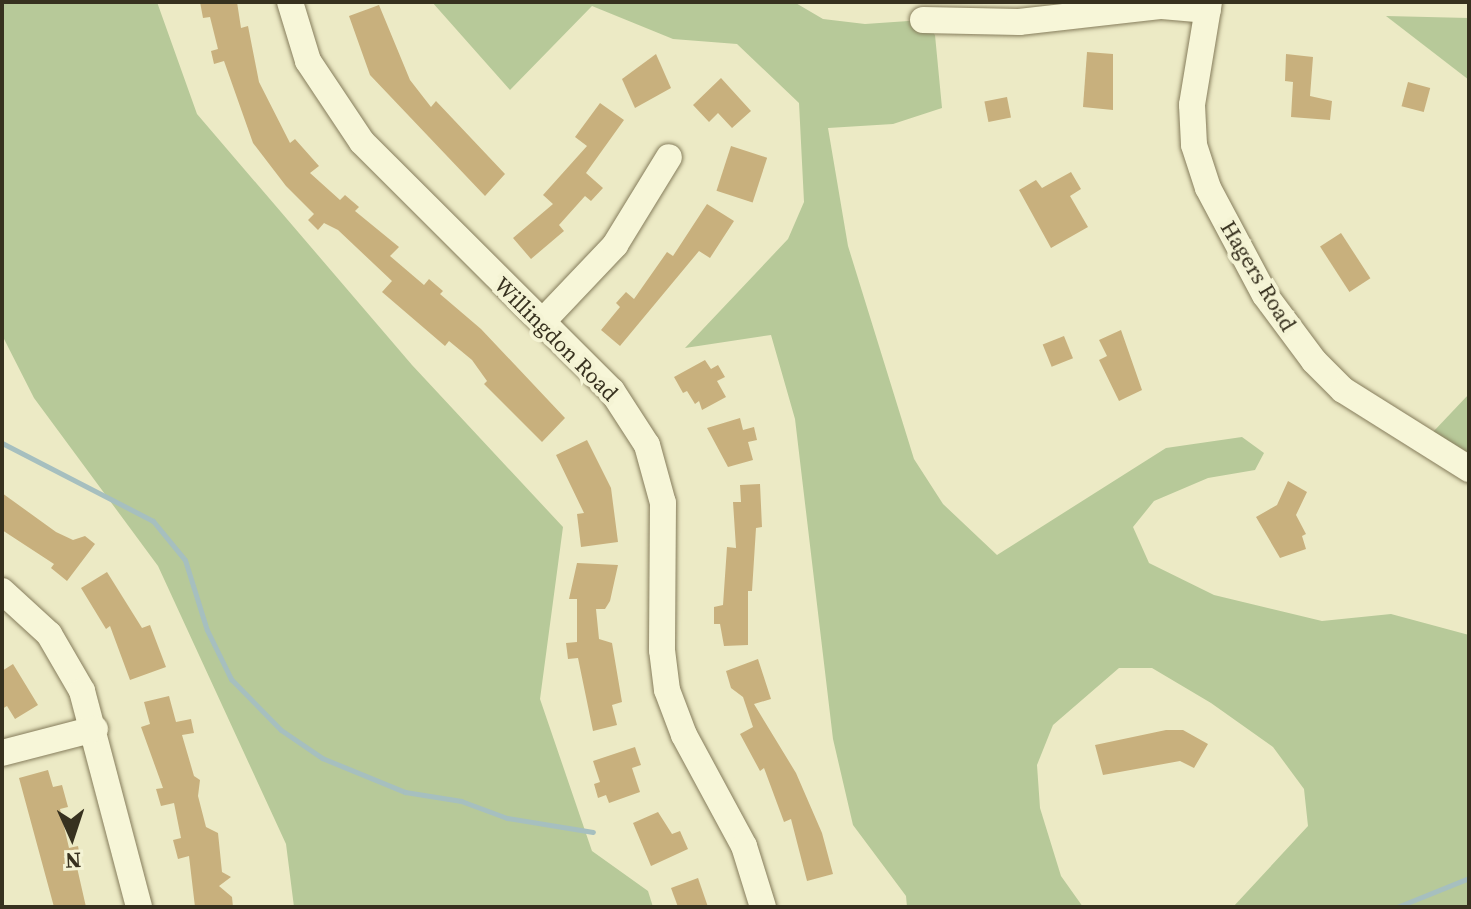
<!DOCTYPE html>
<html>
<head>
<meta charset="utf-8">
<style>
  body { margin:0 }
  #map { position:relative; width:1471px; height:909px; overflow:hidden; background:#eceac5; font-family:"Source Serif 4",serif }
  div>[style] { position:absolute }
  [style*='--x'] { left:calc(var(--x)*1px); top:calc(var(--y)*1px); width:calc(var(--w)*1px); rotate:calc(var(--a)*1deg) }
  .green>* { inset:0; background:#b7c999 }
  .stream>* { height:5px; margin:-2.5px; padding:0 2.5px; transform-origin:2.5px; border-radius:2.5px; background:#a6bfbf }
  .building>* { inset:0; background:#c8b07d; transform-origin:0 0 }
  .roads { filter:drop-shadow(0 0 2px #867d5c) drop-shadow(0 0 2px #867d5c) }
  .minor>* { height:26px; margin:-13px; padding:0 13px; transform-origin:13px; border-radius:13px; background:#f7f6d8 }
  span { translate:-50% -50%; white-space:nowrap; text-align:center; line-height:1.15; -webkit-text-stroke:8px #f4f3d4; paint-order:stroke }
  .street-label { font-size:22px; color:#37311f }
  .frame { position:absolute; inset:0; border:4px solid #37311f; pointer-events:none }
  .north { position:absolute; left:32px; top:797px; width:80px; height:80px; -webkit-text-stroke:6px #f4f3d4; paint-order:stroke; rotate:177deg; font-size:22px; font-weight:700; line-height:32px; text-align:center; color:#37311f }
  .north::after { content:''; display:block; margin:auto; width:28px; height:36px; background:#37311f; clip-path:polygon(50% 0,100% 100%,50% 72%,0 100%) }
</style>
</head>
<body>
<div id="map">
  <div class="green">
    <div style="clip-path:polygon(2px 2px,157px 2px,197px 114px,412px 365px,563px 527px,540px 699px,592px 851px,648px 891px,653px 907px,294px 907px,286px 844px,158px 566px,34px 398px,2px 335px)"></div>
    <div style="clip-path:polygon(432px 2px,794px 2px,823px 19px,865px 24px,923px 20px,935px 35px,942px 108px,893px 124px,828px 128px,848px 246px,914px 459px,943px 504px,997px 555px,1166px 448px,1242px 437px,1264px 453px,1255px 470px,1208px 478px,1154px 501px,1133px 527px,1149px 563px,1214px 595px,1322px 621px,1391px 614px,1469px 635px,1469px 907px,1233px 907px,1308px 826px,1304px 789px,1273px 747px,1211px 703px,1152px 668px,1119px 668px,1053px 725px,1037px 765px,1040px 808px,1061px 876px,1083px 907px,907px 907px,906px 896px,853px 825px,833px 739px,795px 419px,771px 335px,685px 348px,788px 239px,804px 202px,799px 103px,737px 44px,673px 39px,592px 6px,510px 90px)"></div>
    <div style="clip-path:polygon(1386px 16px,1469px 18px,1469px 80px)"></div>
    <div style="clip-path:polygon(1469px 394px,1469px 453px,1433px 432px)"></div>
  </div>
  <div class="stream">
    <div style="--x:2;--y:443;--w:170;--a:27.3"></div>
    <div style="--x:153;--y:521;--w:50;--a:50.6"></div>
    <div style="--x:185;--y:560;--w:73;--a:72.6"></div>
    <div style="--x:207;--y:630;--w:55;--a:63.9"></div>
    <div style="--x:231;--y:679;--w:71;--a:45.6"></div>
    <div style="--x:281;--y:730;--w:50;--a:34.3"></div>
    <div style="--x:322;--y:758;--w:90;--a:22.3"></div>
    <div style="--x:405;--y:792;--w:57;--a:9.1"></div>
    <div style="--x:461;--y:801;--w:49;--a:20.3"></div>
    <div style="--x:507;--y:818;--w:87;--a:9.2"></div>
    <div style="--x:1397;--y:907;--w:78;--a:-21.9"></div>
  </div>
  <div class="building">
    <div style="clip-path:polygon(200px 2px,237px 2px,241px 28px,248px 26px,259px 82px,290px 143px,295px 139px,319px 166px,310px 173px,340px 200px,345px 195px,359px 207px,355px 211px,399px 247px,390px 256px,424px 285px,429px 279px,443px 291px,440px 294px,481px 329px,565px 418px,542px 442px,484px 384px,487px 381px,472px 360px,449px 341px,445px 346px,382px 292px,392px 281px,338px 230px,324px 223px,318px 230px,308px 220px,314px 214px,286px 186px,253px 143px,224px 61px,214px 64px,211px 51px,218px 49px,210px 17px,203px 18px)"></div>
    <div style="clip-path:polygon(379px 5px,410px 80px,431px 107px,436px 101px,505px 174px,485px 196px,370px 75px,349px 16px)"></div>
    <div style="clip-path:polygon(1087px 52px,1113px 54px,1113px 110px,1083px 107px)"></div>
    <div style="clip-path:polygon(656px 54px,671px 88px,635px 108px,622px 79px)"></div>
    <div style="clip-path:polygon(1286px 54px,1313px 57px,1310px 96px,1332px 101px,1330px 120px,1291px 117px,1293px 82px,1285px 81px)"></div>
    <div style="clip-path:polygon(721px 78px,751px 111px,732px 128px,718px 113px,709px 122px,693px 105px)"></div>
    <div style="left:1408px;top:82px;width:23px;height:25px;rotate:15deg"></div>
    <div style="left:1007px;top:97px;width:21px;height:23px;rotate:79deg"></div>
    <div style="clip-path:polygon(600px 103px,624px 120px,586px 173px,603px 188px,591px 201px,585px 196px,559px 225px,564px 231px,531px 259px,513px 238px,553px 204px,543px 195px,587px 146px,575px 137px)"></div>
    <div style="left:731px;top:146px;width:38px;height:47px;rotate:18deg"></div>
    <div style="clip-path:polygon(1071px 172px,1081px 189px,1070px 196px,1088px 227px,1051px 248px,1019px 190px,1036px 180px,1042px 188px)"></div>
    <div style="clip-path:polygon(707px 204px,734px 221px,710px 258px,699px 251px,620px 346px,601px 330px,620px 307px,616px 303px,626px 292px,634px 299px,667px 252px,673px 256px)"></div>
    <div style="left:1341px;top:233px;width:54px;height:25px;rotate:57deg"></div>
    <div style="clip-path:polygon(1121px 330px,1142px 390px,1119px 401px,1099px 360px,1107px 356px,1099px 340px)"></div>
    <div style="left:1064px;top:336px;width:24px;height:23px;rotate:68deg"></div>
    <div style="clip-path:polygon(705px 360px,711px 369px,718px 365px,725px 377px,717px 381px,726px 397px,702px 410px,699px 401px,695px 404px,687px 391px,683px 393px,674px 377px)"></div>
    <div style="clip-path:polygon(740px 418px,743px 430px,754px 427px,757px 440px,748px 442px,753px 460px,728px 467px,707px 428px)"></div>
    <div style="clip-path:polygon(587px 440px,611px 488px,618px 542px,581px 547px,577px 514px,584px 513px,556px 455px)"></div>
    <div style="clip-path:polygon(1288px 481px,1307px 492px,1296px 515px,1306px 534px,1302px 536px,1306px 549px,1280px 558px,1256px 517px,1277px 505px)"></div>
    <div style="clip-path:polygon(760px 484px,762px 527px,756px 528px,752px 591px,748px 591px,748px 645px,724px 646px,720px 624px,714px 624px,714px 607px,723px 605px,727px 547px,736px 548px,733px 502px,741px 502px,740px 485px)"></div>
    <div style="clip-path:polygon(2px 493px,56px 532px,73px 540px,85px 536px,95px 544px,67px 581px,51px 568px,54px 564px,2px 530px)"></div>
    <div style="clip-path:polygon(577px 563px,618px 565px,610px 601px,605px 609px,596px 609px,599px 639px,612px 643px,622px 702px,612px 705px,617px 725px,593px 731px,578px 658px,568px 659px,566px 643px,577px 642px,577px 599px,569px 599px)"></div>
    <div style="clip-path:polygon(107px 572px,142px 628px,150px 625px,166px 667px,130px 680px,110px 626px,106px 629px,81px 588px)"></div>
    <div style="clip-path:polygon(758px 659px,771px 699px,754px 704px,796px 773px,822px 833px,833px 874px,807px 881px,791px 819px,784px 822px,764px 768px,760px 771px,740px 734px,753px 727px,743px 697px,731px 688px,726px 671px)"></div>
    <div style="clip-path:polygon(13px 664px,38px 705px,15px 719px,7px 706px,2px 709px,2px 671px)"></div>
    <div style="clip-path:polygon(169px 696px,176px 722px,191px 719px,194px 733px,182px 735px,194px 776px,200px 780px,198px 796px,206px 827px,218px 833px,222px 872px,231px 877px,219px 886px,232px 897px,233px 907px,195px 907px,189px 856px,178px 859px,173px 840px,181px 838px,174px 803px,161px 806px,156px 789px,163px 788px,141px 727px,150px 724px,144px 702px)"></div>
    <div style="clip-path:polygon(1166px 730px,1183px 730px,1208px 744px,1194px 768px,1180px 761px,1103px 775px,1095px 745px)"></div>
    <div style="clip-path:polygon(635px 747px,641px 765px,632px 768px,640px 792px,609px 803px,606px 795px,598px 798px,594px 784px,600px 782px,593px 761px)"></div>
    <div style="clip-path:polygon(48px 770px,53px 787px,62px 785px,68px 807px,60px 809px,69px 848px,78px 846px,81px 861px,76px 863px,86px 907px,54px 907px,19px 778px)"></div>
    <div style="clip-path:polygon(658px 812px,672px 834px,680px 831px,688px 849px,651px 866px,633px 823px)"></div>
    <div style="clip-path:polygon(698px 878px,708px 907px,678px 907px,671px 888px)"></div>
  </div>
  <div class="roads">
    <div class="minor">
      <div style="--x:290;--y:2;--w:62;--a:73"></div>
      <div style="--x:308;--y:61;--w:97;--a:56.3"></div>
      <div style="--x:362;--y:142;--w:353;--a:44.9"></div>
      <div style="--x:612;--y:391;--w:64;--a:57.1"></div>
      <div style="--x:647;--y:445;--w:60;--a:74.6"></div>
      <div style="--x:663;--y:503;--w:147;--a:90.4"></div>
      <div style="--x:662;--y:650;--w:40;--a:82.9"></div>
      <div style="--x:667;--y:690;--w:48;--a:69.3"></div>
      <div style="--x:684;--y:735;--w:126;--a:61.6"></div>
      <div style="--x:744;--y:846;--w:64;--a:72.7"></div>
      <div style="--x:1209;--y:2;--w:104;--a:99.4"></div>
      <div style="--x:1192;--y:105;--w:40;--a:87.1"></div>
      <div style="--x:1194;--y:145;--w:45;--a:72"></div>
      <div style="--x:1208;--y:188;--w:121;--a:62"></div>
      <div style="--x:1265;--y:295;--w:82;--a:53.4"></div>
      <div style="--x:1314;--y:361;--w:41;--a:45"></div>
      <div style="--x:1343;--y:390;--w:149;--a:32.1"></div>
      <div style="--x:923;--y:20;--w:96;--a:1.2"></div>
      <div style="--x:1019;--y:22;--w:144;--a:-6.4"></div>
      <div style="--x:1162;--y:6;--w:46;--a:5"></div>
      <div style="--x:543;--y:321;--w:105;--a:-46.5"></div>
      <div style="--x:615;--y:245;--w:103;--a:-58.5"></div>
      <div style="--x:2;--y:591;--w:64;--a:42.5"></div>
      <div style="--x:49;--y:634;--w:66;--a:59.9"></div>
      <div style="--x:82;--y:691;--w:223;--a:75.2"></div>
      <div style="--x:2;--y:753;--w:96;--a:-14.5"></div>
    </div>
  </div>
  <div class="street-label">
    <span style="left:1258px;top:276px;rotate:59deg">Hagers Road</span>
    <span style="left:556px;top:339px;rotate:45deg">Willingdon Road</span>
  </div>
  <div class="frame"></div>
  <div class="north">N</div>
</div>
</body>
</html>
